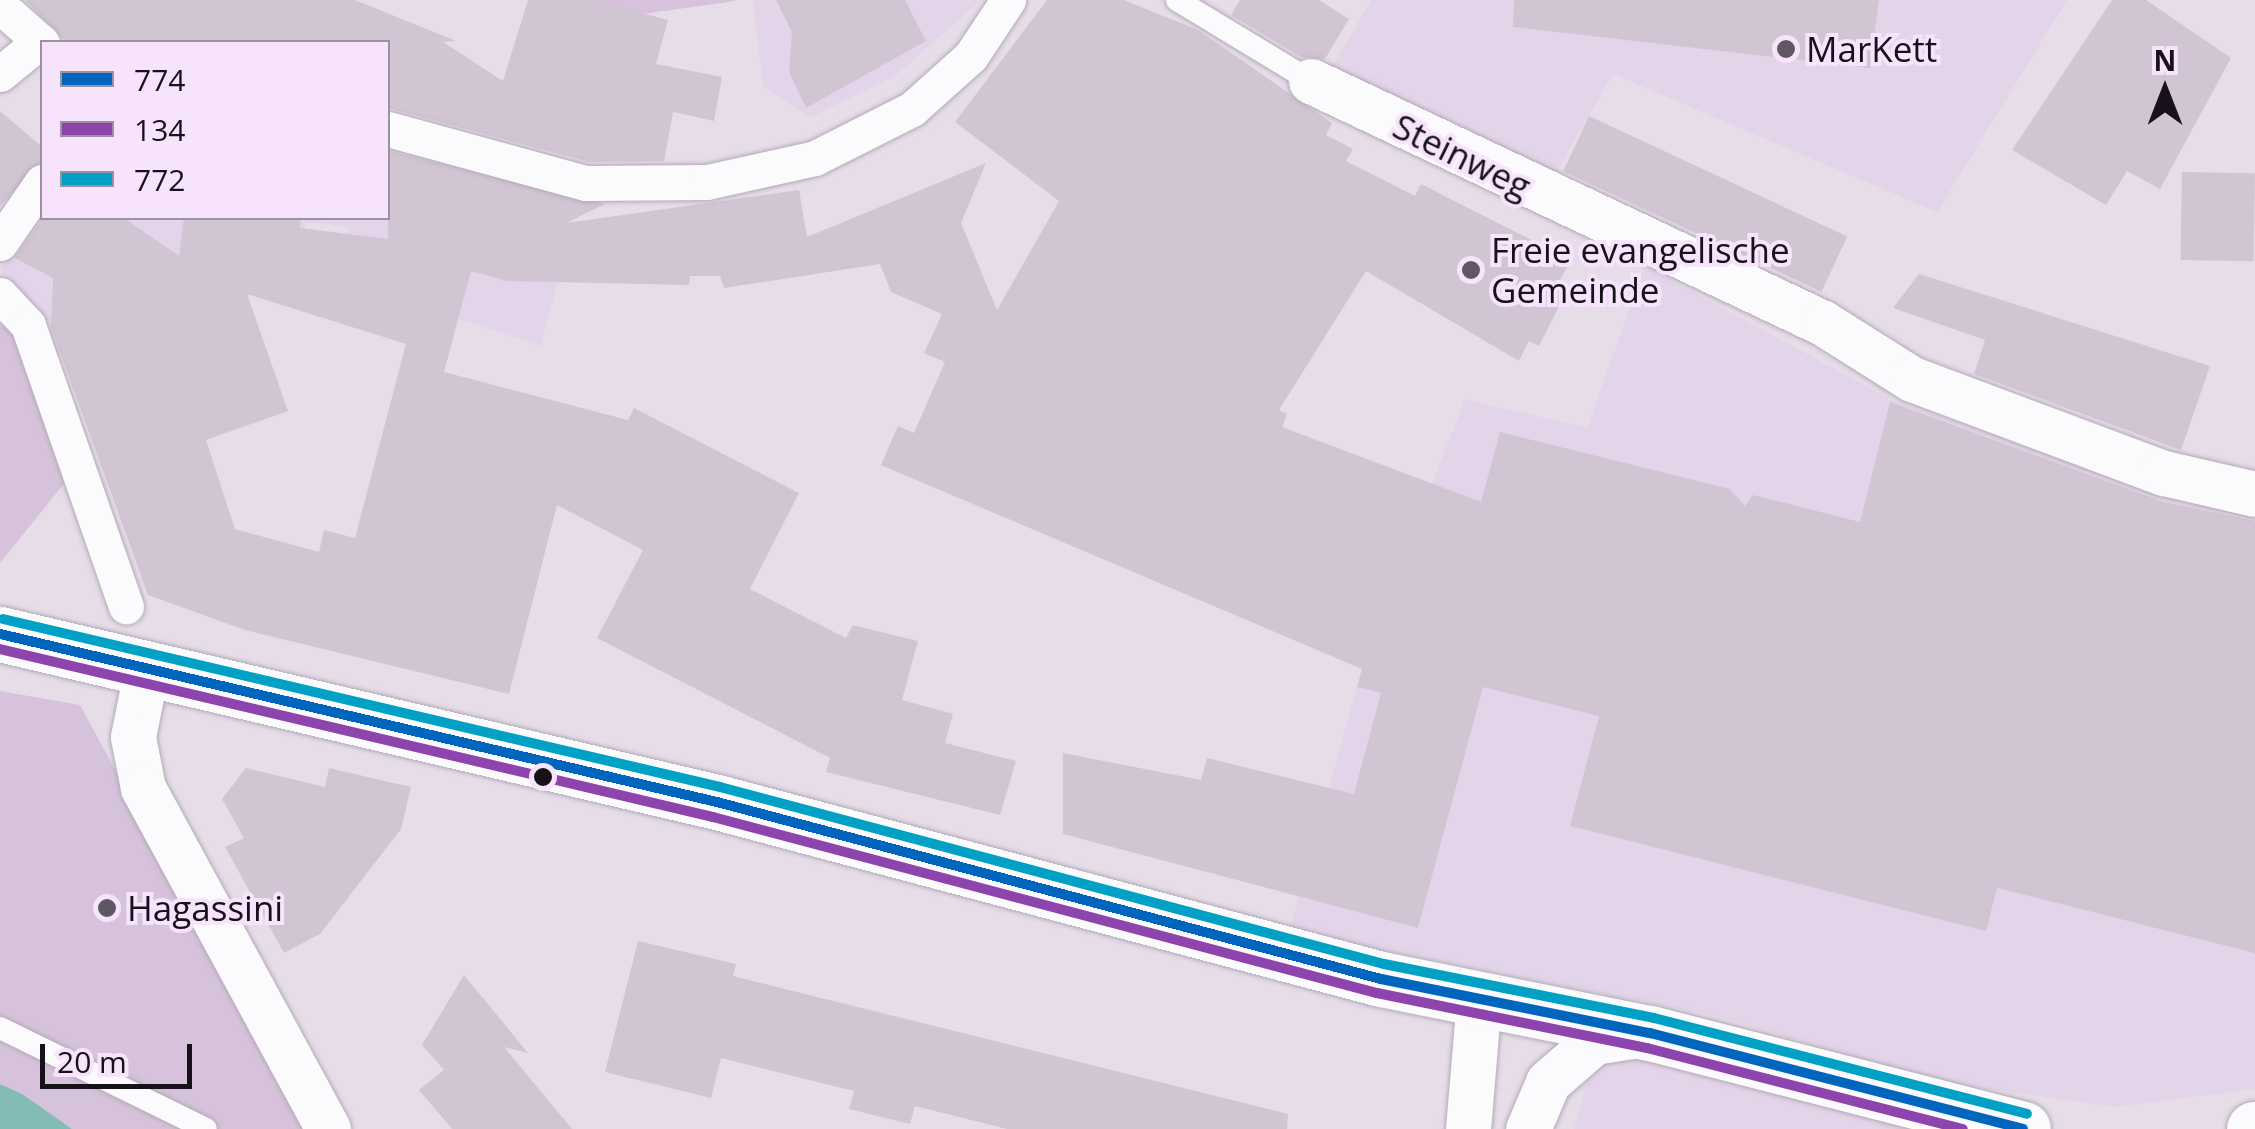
<!DOCTYPE html>
<html>
<head>
<meta charset="utf-8">
<style>
  body { margin:0 }
  #map { position:relative; width:2255px; height:1129px; overflow:hidden; background:#e6dde9; font-family:"Open Sans",sans-serif }
  div>[style] { position:absolute }
  [style*='--x'] { left:calc(var(--x)*1px); top:calc(var(--y)*1px); width:calc(var(--w)*1px); rotate:calc(var(--a)*1deg) }
  .built>* { inset:0; background:#e4d4ea }
  .green>* { inset:0; background:#d7c2dc }
  .water>* { inset:0; background:#83bcb4 }
  .building>* { inset:0; background:#d1c5d4; transform-origin:0 0 }
  .roads { filter:drop-shadow(0 0 2px #b2abb4) drop-shadow(0 0 2px #b2abb4) }
  .service>* { height:22px; margin:-11px; padding:0 11px; transform-origin:11px; border-radius:11px; background:#fbfafc }
  .pedestrian>* { height:35px; margin:-17.5px; padding:0 17.5px; transform-origin:17.5px; border-radius:17.5px; background:#fbfafc }
  .minor>* { height:45px; margin:-22.5px; padding:0 22.5px; transform-origin:22.5px; border-radius:22.5px; background:#fbfafc }
  .secondary>* { height:55px; margin:-27.5px; padding:0 27.5px; transform-origin:27.5px; border-radius:27.5px; background:#fbfafc }
  .bus-1>* { height:10px; margin:-5px; padding:0 5px; transform-origin:5px; border-radius:5px; background:#0065bd }
  .bus-2>* { height:10px; margin:-5px; padding:0 5px; transform-origin:5px; border-radius:5px; background:#8e44ad }
  .bus-3>* { height:10px; margin:-5px; padding:0 5px; transform-origin:5px; border-radius:5px; background:#01a1c5 }
  .dots>* { width:28px; height:28px; translate:-50% -50%; box-sizing:border-box; border:5px solid #f7e4fc; border-radius:50% }
  span { translate:-50% -50%; white-space:nowrap; text-align:center; line-height:1.15; -webkit-text-stroke:8px #f7e4fc; paint-order:stroke }
  .poi-label { font-size:35px; color:#171119 }
  .left { translate:0 -50%; text-align:left }
  .street-label { font-size:35px; color:#171119 }
  .legend { position:absolute; left:40px; top:40px; width:350px; height:180px; box-sizing:border-box; background:#f7e4fc; border:2px solid #9d90a1; margin:0; padding:12px 18px; list-style:none; font-size:30px; color:#171119 }
  .legend li { display:flex; align-items:center; gap:20px; height:50px }
  .legend b { width:50px; border:2px solid #9d90a1 }
  .north { position:absolute; left:2115px; top:40px; width:100px; height:100px; -webkit-text-stroke:8px #f7e4fc; paint-order:stroke; rotate:0deg; font-size:28px; font-weight:700; line-height:40px; text-align:center; color:#171119 }
  .north::after { content:''; display:block; margin:auto; width:35px; height:45px; background:#171119; clip-path:polygon(50% 0,100% 100%,50% 72%,0 100%) }
  .scale { position:absolute; left:40px; top:1044px; width:152px; height:45px; box-sizing:border-box; border:5px solid #171119; border-top:0; padding-left:12px; font-size:30px; line-height:35px; white-space:nowrap; color:#171119; -webkit-text-stroke:8px #f7e4fc; paint-order:stroke }
</style>
</head>
<body>
<div id="map">
  <div class="built">
    <div style="clip-path:polygon(753px 0,981px 0,895px 76px,811px 117px,763px 86px)"></div>
    <div style="clip-path:polygon(1371px 0,2067px 0,1937px 212px,1613px 74px,1551px 181px,1329px 73px)"></div>
    <div style="clip-path:polygon(388px 141px,580px 194px,541px 346px,344px 281px,349px 227px,306px 222px,299px 265px,55px 356px,40px 312px,0 270px,42px 206px,42px 218px,388px 218px)"></div>
    <div style="clip-path:polygon(1645px 266px,1890px 399px,2186px 503px,2255px 517px,2255px 1089px,2115px 1107px,1927px 1080px,1722px 1017px,1289px 931px,1369px 644px,1465px 399px,1587px 428px)"></div>
    <div style="clip-path:polygon(1597px 1047px,1992px 1129px,1574px 1129px)"></div>
  </div>
  <div class="green">
    <div style="clip-path:polygon(591px 0,735px 0,735px 1px,643px 14px)"></div>
    <div style="clip-path:polygon(0 326px,11px 328px,67px 480px,0 563px)"></div>
    <div style="clip-path:polygon(0 691px,80px 705px,310px 1129px,72px 1129px,0 1084px)"></div>
  </div>
  <div class="water">
    <div style="clip-path:polygon(0 1084px,22px 1094px,72px 1129px,0 1129px)"></div>
  </div>
  <div class="building">
    <div style="clip-path:polygon(25px 0,355px 0,456px 41px,443px 42px,503px 81px,528px 0,593px 0,668px 20px,656px 64px,722px 77px,714px 121px,673px 112px,664px 161px,589px 162px,388px 108px,388px 42px,66px 42px)"></div>
    <div style="clip-path:polygon(776px 0,905px 0,926px 41px,806px 108px,789px 72px,792px 32px)"></div>
    <div style="clip-path:polygon(evenodd,1047px 0,1124px 0,1198px 30px,1332px 123px,1326px 135px,1353px 149px,1346px 161px,1415px 196px,1421px 184px,1571px 260px,1560px 280px,1570px 285px,1539px 346px,1529px 341px,1519px 361px,1366px 271px,1279px 410px,1287px 414px,1282px 427px,1481px 502px,1500px 432px,1730px 489px,1745px 506px,1753px 495px,1860px 522px,1890px 402px,2163px 502px,2255px 521px,2255px 953px,1997px 888px,1986px 931px,1570px 826px,1599px 716px,1483px 687px,1418px 928px,1063px 834px,1063px 753px,1201px 780px,1207px 758px,1354px 794px,1381px 693px,1357px 687px,1362px 669px,881px 465px,898px 426px,914px 433px,945px 362px,924px 353px,942px 314px,891px 292px,880px 264px,724px 288px,720px 276px,690px 276px,689px 285px,507px 281px,471px 271px,444px 372px,628px 420px,634px 408px,799px 493px,750px 589px,846px 638px,853px 625px,918px 641px,902px 700px,953px 714px,945px 743px,1016px 761px,1000px 815px,826px 772px,830px 758px,597px 638px,643px 550px,557px 505px,509px 694px,245px 630px,148px 595px,51px 327px,53px 278px,15px 258px,43px 218px,124px 218px,179px 256px,184px 218px,301px 218px,300px 228px,388px 239px,388px 151px,605px 204px,566px 223px,799px 190px,807px 237px,986px 163px,961px 223px,997px 310px,1059px 201px,955px 122px,1047px 0,247px 294px,406px 344px,355px 538px,324px 530px,319px 552px,235px 529px,206px 440px,288px 411px,247px 294px)"></div>
    <div style="clip-path:polygon(1240px 0,1319px 0,1349px 19px,1325px 59px,1301px 57px,1231px 15px)"></div>
    <div style="clip-path:polygon(1514px 0,1879px 0,1870px 68px,1513px 27px)"></div>
    <div style="clip-path:polygon(2112px 0,2146px 0,2231px 58px,2160px 189px,2127px 171px,2106px 205px,2012px 150px)"></div>
    <div style="clip-path:polygon(0 111px,42px 147px,42px 161px,0 206px)"></div>
    <div style="left:1589px;top:116px;width:285px;height:61px;rotate:25deg"></div>
    <div style="left:2182px;top:172px;width:73px;height:88px;rotate:1deg"></div>
    <div style="clip-path:polygon(1919px 274px,2210px 366px,2181px 450px,1974px 374px,1985px 340px,1893px 308px)"></div>
    <div style="clip-path:polygon(246px 768px,325px 787px,329px 768px,411px 787px,401px 829px,320px 934px,284px 953px,225px 847px,244px 838px,222px 799px)"></div>
    <div style="clip-path:polygon(638px 941px,736px 964px,733px 976px,1288px 1114px,1287px 1129px,1007px 1129px,915px 1106px,910px 1124px,849px 1109px,854px 1091px,721px 1058px,711px 1098px,605px 1072px)"></div>
    <div style="clip-path:polygon(464px 975px,528px 1053px,504px 1047px,572px 1129px,452px 1129px,419px 1090px,444px 1070px,422px 1045px)"></div>
  </div>
  <div class="roads">
    <div class="service">
      <div style="--x:1177;--y:0;--w:157;--a:31.2"></div>
      <div style="--x:0;--y:1028;--w:229;--a:26.1"></div>
    </div>
    <div class="pedestrian">
      <div style="--x:0;--y:6;--w:56;--a:41.4"></div>
      <div style="--x:0;--y:74;--w:52;--a:-39.5"></div>
      <div style="--x:388;--y:129;--w:205;--a:15.3"></div>
      <div style="--x:586;--y:183;--w:121;--a:-0.5"></div>
      <div style="--x:707;--y:182;--w:111;--a:-12.5"></div>
      <div style="--x:815;--y:158;--w:109;--a:-26.8"></div>
      <div style="--x:912;--y:109;--w:79;--a:-41.9"></div>
      <div style="--x:971;--y:56;--w:67;--a:-56.5"></div>
      <div style="--x:0;--y:243;--w:74;--a:-55.5"></div>
      <div style="--x:0;--y:295;--w:41;--a:47"></div>
      <div style="--x:28;--y:325;--w:298;--a:70.8"></div>
    </div>
    <div class="minor">
      <div style="--x:1311;--y:81;--w:566;--a:25.3"></div>
      <div style="--x:1823;--y:323;--w:105;--a:32.2"></div>
      <div style="--x:1912;--y:379;--w:269;--a:20.5"></div>
      <div style="--x:2164;--y:473;--w:93;--a:13"></div>
      <div style="--x:147;--y:667;--w:71;--a:101.3"></div>
      <div style="--x:133;--y:737;--w:52;--a:78.9"></div>
      <div style="--x:143;--y:788;--w:388;--a:61.5"></div>
      <div style="--x:1468;--y:1129;--w:132;--a:-85.2"></div>
      <div style="--x:1528;--y:1129;--w:51;--a:-66.9"></div>
      <div style="--x:1548;--y:1082;--w:61;--a:-41"></div>
      <div style="--x:1594;--y:1042;--w:51;--a:-9.1"></div>
    </div>
    <div class="secondary">
      <div style="--x:0;--y:634;--w:736;--a:13.19"></div>
      <div style="--x:717;--y:802;--w:687;--a:14.93"></div>
      <div style="--x:1381;--y:979;--w:274;--a:11.4"></div>
      <div style="--x:1650;--y:1033;--w:385;--a:14.4"></div>
      <div style="--x:2254;--y:1129;--w:1;--a:0"></div>
    </div>
  </div>
  <div class="bus-1">
    <div style="--x:0;--y:634;--w:736;--a:13.19"></div>
    <div style="--x:717;--y:802;--w:687;--a:14.93"></div>
    <div style="--x:1381;--y:979;--w:274;--a:11.4"></div>
    <div style="--x:1650;--y:1033;--w:385;--a:14.4"></div>
  </div>
  <div class="bus-2">
    <div style="--x:0;--y:649;--w:733;--a:13.26"></div>
    <div style="--x:713;--y:817;--w:687;--a:14.85"></div>
    <div style="--x:1377;--y:993;--w:276;--a:11.5"></div>
    <div style="--x:1647;--y:1048;--w:326;--a:14.4"></div>
  </div>
  <div class="bus-3">
    <div style="--x:3;--y:619;--w:736;--a:13.19"></div>
    <div style="--x:720;--y:787;--w:687;--a:14.93"></div>
    <div style="--x:1384;--y:964;--w:275;--a:11.3"></div>
    <div style="--x:1654;--y:1018;--w:385;--a:14.4"></div>
  </div>
  <div class="dots">
    <div style="left:1786px;top:49px;background:#5f5862"></div>
    <div style="left:1471px;top:270px;background:#5f5862"></div>
    <div style="left:543px;top:777px;background:#171119"></div>
    <div style="left:107px;top:908px;background:#5f5862"></div>
  </div>
  <div class="poi-label">
    <span class="left" style="left:1806px;top:49px">MarKett</span>
    <span class="left" style="left:1491px;top:270px">Freie evangelische<br>Gemeinde</span>
    <span class="left" style="left:127px;top:908px">Hagassini</span>
  </div>
  <div class="street-label">
    <span style="left:1462px;top:156px;rotate:26deg">Steinweg</span>
  </div>
  <ul class="legend">
  <li><b style="height:12px;background:#0065bd"></b>774</li>
  <li><b style="height:12px;background:#8e44ad"></b>134</li>
  <li><b style="height:12px;background:#01a1c5"></b>772</li>
  </ul>
  <div class="north">N</div>
  <div class="scale">20 m</div>
</div>
</body>
</html>
